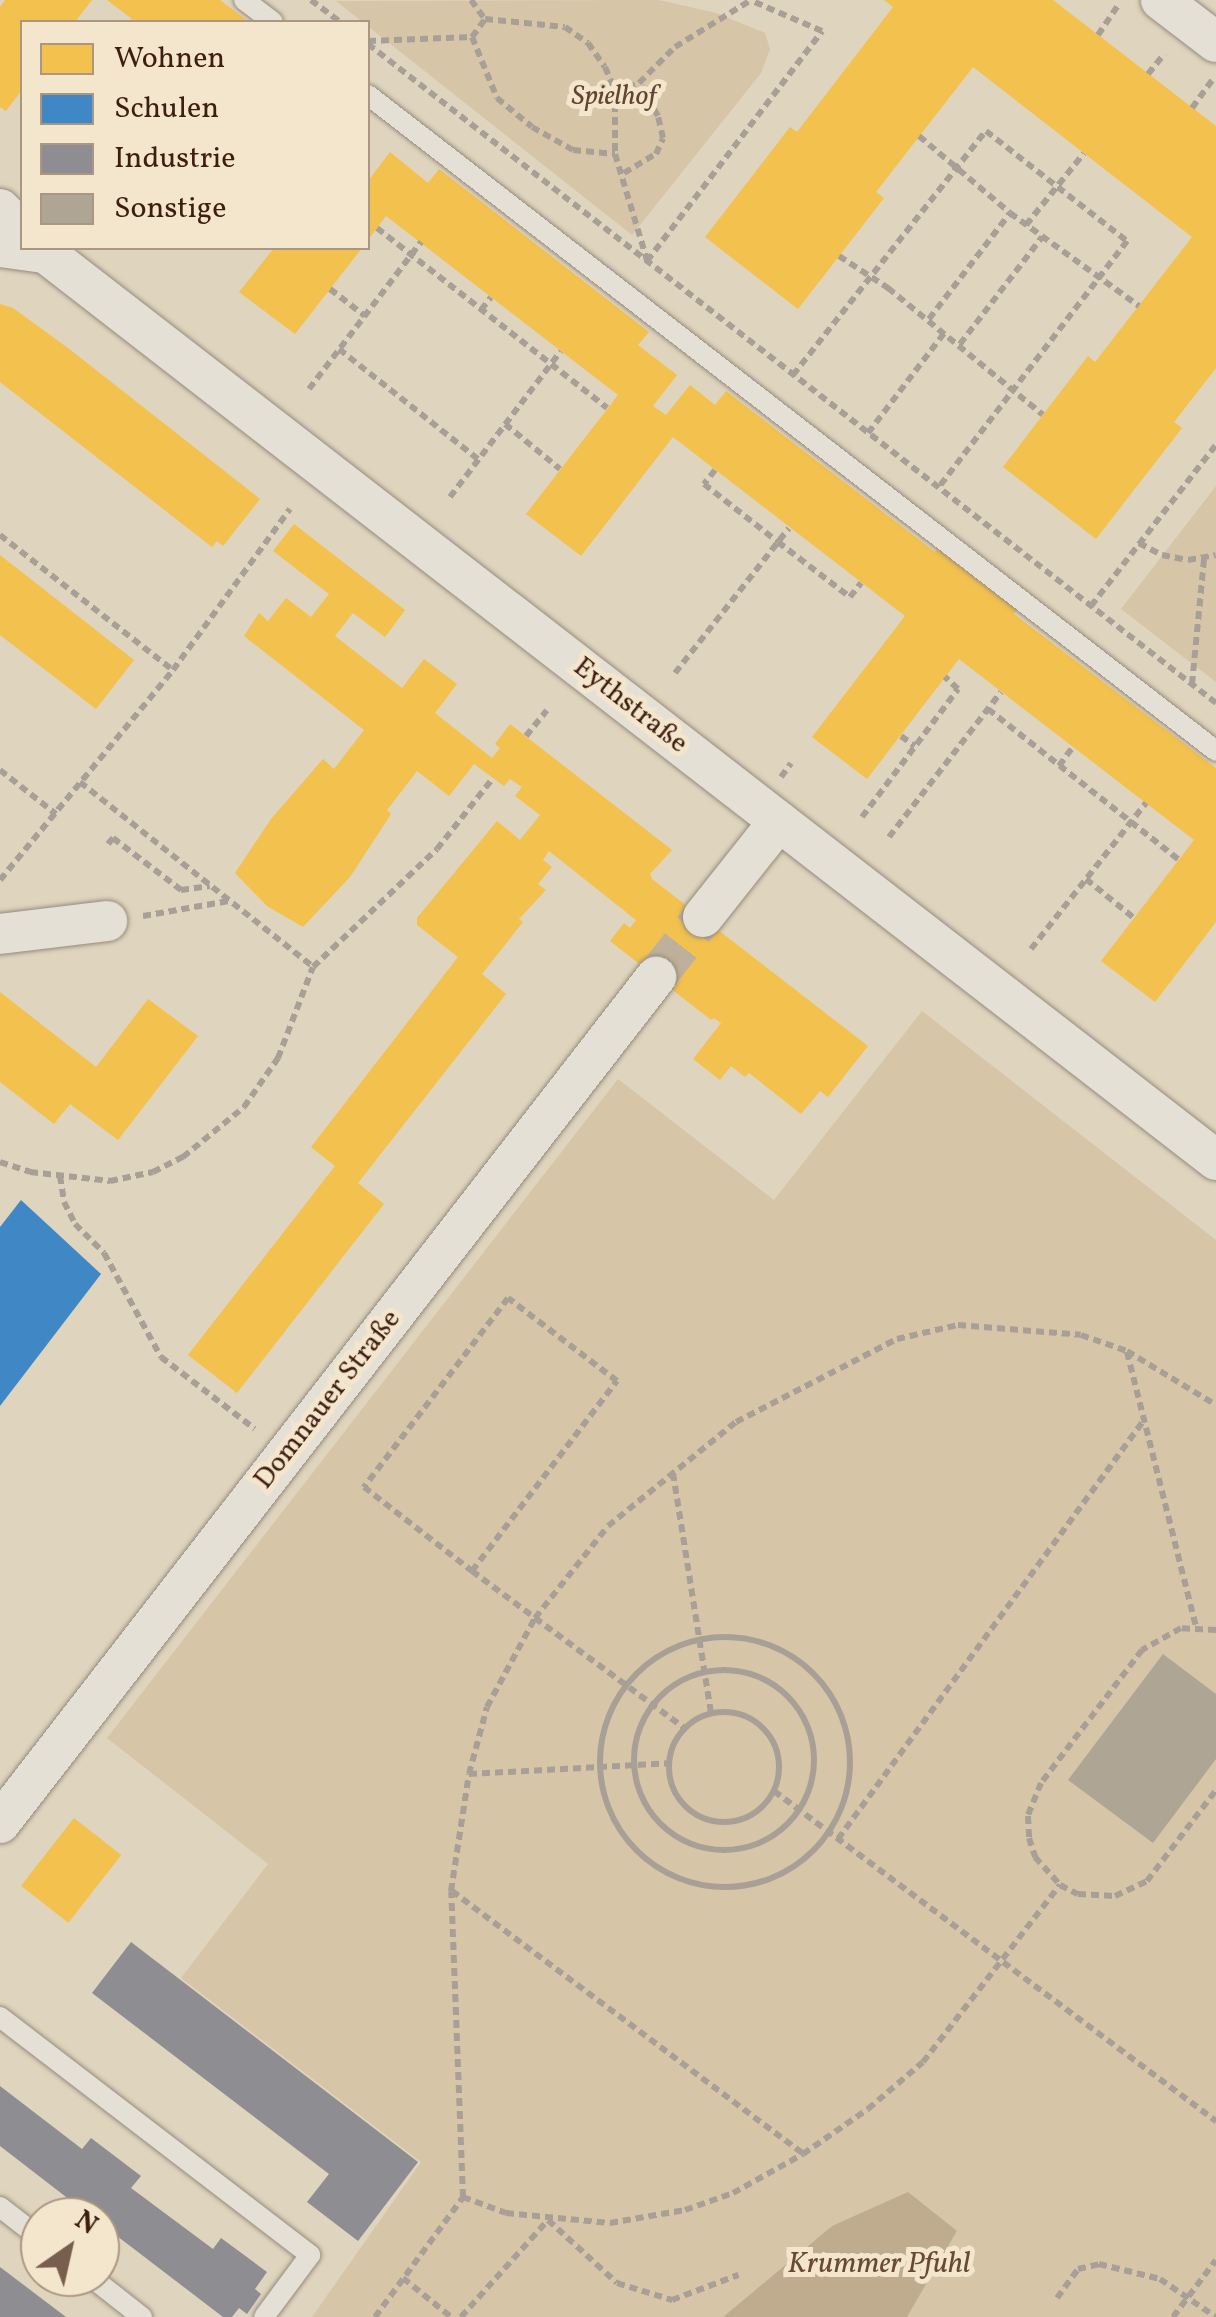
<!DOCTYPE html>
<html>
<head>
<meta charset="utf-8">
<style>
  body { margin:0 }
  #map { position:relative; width:1216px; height:2317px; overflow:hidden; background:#dfd4bd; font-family:Vollkorn,serif }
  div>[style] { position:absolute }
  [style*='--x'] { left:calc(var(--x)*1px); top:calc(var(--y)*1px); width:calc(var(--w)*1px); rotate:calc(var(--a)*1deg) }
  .green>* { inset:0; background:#d6c5a7 }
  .water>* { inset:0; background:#bfab8e }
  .homes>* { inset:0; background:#f2c14e; transform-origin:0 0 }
  .schools>* { inset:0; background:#3f88c5 }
  .industry>* { inset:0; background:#8d8d92 }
  .building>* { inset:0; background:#afa595 }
  .minor-tunnel>* { height:40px; margin-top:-20px; transform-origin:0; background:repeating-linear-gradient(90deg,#bfb09b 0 40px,transparent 0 60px) }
  .path>* { height:6px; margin-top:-3px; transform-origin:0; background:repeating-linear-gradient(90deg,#a89f96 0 8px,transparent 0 13px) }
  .path>.ring { margin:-3px; padding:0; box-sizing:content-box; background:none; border:6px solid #a89f96; border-radius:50% }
  .roads { filter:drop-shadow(0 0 2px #968b7e) drop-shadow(0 0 2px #968b7e) }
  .service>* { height:20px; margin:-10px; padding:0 10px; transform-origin:10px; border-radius:10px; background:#e5e0d5 }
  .minor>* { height:40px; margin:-20px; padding:0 20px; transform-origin:20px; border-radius:20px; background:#e5e0d5 }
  span { translate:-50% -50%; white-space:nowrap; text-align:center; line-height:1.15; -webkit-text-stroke:10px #f3e6cc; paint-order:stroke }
  .park-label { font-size:28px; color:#634433; font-style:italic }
  .street-label { font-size:28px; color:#3f1e12 }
  .water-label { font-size:30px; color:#674936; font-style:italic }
  .legend { position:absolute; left:20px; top:20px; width:350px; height:230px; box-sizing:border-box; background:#f3e6cc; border:2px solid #ab9682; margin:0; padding:12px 18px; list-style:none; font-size:30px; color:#3f1e12 }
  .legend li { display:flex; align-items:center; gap:20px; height:50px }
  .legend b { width:50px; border:2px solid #ab9682 }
  .north { position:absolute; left:20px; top:2197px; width:100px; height:100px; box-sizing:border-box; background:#f3e6cc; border:2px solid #ab9682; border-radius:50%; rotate:34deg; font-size:28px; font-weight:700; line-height:40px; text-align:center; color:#3f1e12 }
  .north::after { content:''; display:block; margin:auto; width:35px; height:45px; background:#775e4e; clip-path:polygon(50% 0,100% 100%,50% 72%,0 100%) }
</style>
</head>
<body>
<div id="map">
  <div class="green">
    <div style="clip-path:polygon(659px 0,716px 13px,765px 33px,770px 49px,761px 73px,632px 235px,336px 1px)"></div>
    <div style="clip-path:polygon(1216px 486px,1216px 682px,1121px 609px)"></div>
    <div style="clip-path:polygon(922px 1011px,1216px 1240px,1216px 2317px,907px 2317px,957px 2231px,832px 2226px,723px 2317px,312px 2317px,421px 2162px,181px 1978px,268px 1864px,107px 1738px,618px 1079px,774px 1200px)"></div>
  </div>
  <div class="water">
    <div style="clip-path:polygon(908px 2192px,957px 2231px,907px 2317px,723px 2317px,832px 2226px)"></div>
  </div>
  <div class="homes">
    <div style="clip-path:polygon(5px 0,92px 0,75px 22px,22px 22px,22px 90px,6px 111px,0 107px,0 7px)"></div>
    <div style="clip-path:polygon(107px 0,220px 0,249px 22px,136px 22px)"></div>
    <div style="clip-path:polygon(884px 0,1053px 0,1216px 126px,1216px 368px,1174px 422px,1182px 428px,1096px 539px,1003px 467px,1088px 356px,1095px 362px,1192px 237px,973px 67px,876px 192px,884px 198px,798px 309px,705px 237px,790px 127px,797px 132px,893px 7px)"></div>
    <div style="clip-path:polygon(390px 152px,428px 183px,439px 169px,649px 332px,638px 345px,677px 375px,653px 406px,666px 415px,690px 385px,715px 405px,726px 391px,935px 552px,941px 543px,1021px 605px,1014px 614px,1216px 768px,1216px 922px,1155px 1002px,1101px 961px,1194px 840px,959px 659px,867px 779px,812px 737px,905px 616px,673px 437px,581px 556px,526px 514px,618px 395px,386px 216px,368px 240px,368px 181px)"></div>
    <div style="clip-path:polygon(274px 248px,362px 248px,295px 334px,239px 292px)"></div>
    <div style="clip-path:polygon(0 304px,13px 308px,68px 348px,260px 499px,223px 546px,217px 541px,212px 547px,0 382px)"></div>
    <div style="clip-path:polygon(294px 524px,405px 610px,385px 637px,353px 613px,335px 636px,402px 688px,424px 659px,457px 684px,435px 713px,492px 758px,500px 748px,495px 744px,510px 724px,672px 850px,650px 874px,652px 879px,868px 1046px,828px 1097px,820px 1091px,801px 1114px,749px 1073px,745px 1077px,731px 1066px,720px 1080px,693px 1059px,721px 1023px,714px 1018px,711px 1020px,610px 941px,624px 923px,630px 928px,636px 920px,549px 851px,543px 860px,552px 867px,538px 884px,546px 890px,519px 919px,523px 922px,482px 974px,506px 994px,358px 1183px,384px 1204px,237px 1393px,188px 1355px,335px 1166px,311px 1147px,458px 957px,417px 925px,417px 918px,497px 821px,520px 840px,540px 815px,515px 796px,522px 787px,510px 779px,504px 786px,474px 764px,449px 796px,417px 771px,387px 810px,391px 814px,350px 877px,303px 927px,267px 906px,235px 873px,271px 819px,323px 759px,334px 769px,364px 730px,244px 636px,259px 613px,268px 621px,286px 598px,311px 617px,329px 594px,273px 551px)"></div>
    <div style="clip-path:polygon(0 555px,134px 660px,96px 709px,0 635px)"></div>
    <div style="clip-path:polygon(0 992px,96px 1067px,148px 999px,198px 1036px,118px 1140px,70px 1104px,54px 1124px,0 1082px)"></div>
    <div style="left:74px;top:1818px;width:60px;height:86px;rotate:38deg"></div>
  </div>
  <div class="schools">
    <div style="clip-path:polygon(21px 1200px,101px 1274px,0 1406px,0 1227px)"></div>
  </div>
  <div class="industry">
    <div style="clip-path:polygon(131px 1942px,418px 2162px,358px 2241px,307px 2202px,329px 2174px,92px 1993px)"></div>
    <div style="clip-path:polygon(0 2086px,82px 2149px,91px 2138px,141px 2176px,131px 2188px,213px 2249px,221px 2238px,267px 2272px,255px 2289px,261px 2294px,247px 2314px,239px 2308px,232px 2317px,223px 2317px,100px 2223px,100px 2217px,92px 2217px,0 2146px)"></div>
    <div style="clip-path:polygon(0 2267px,66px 2317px,0 2317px)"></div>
  </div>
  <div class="building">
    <div style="clip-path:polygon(1163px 1654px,1216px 1694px,1216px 1759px,1153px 1843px,1068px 1780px)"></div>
  </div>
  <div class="minor-tunnel">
    <div style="--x:656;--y:977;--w:76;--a:-51.9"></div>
  </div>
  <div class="path">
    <div style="--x:311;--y:0;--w:36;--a:37"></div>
    <div style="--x:471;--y:0;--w:24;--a:54"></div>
    <div style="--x:485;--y:19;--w:80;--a:5.7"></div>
    <div style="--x:565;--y:27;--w:28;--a:35"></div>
    <div style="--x:588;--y:43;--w:29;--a:55"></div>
    <div style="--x:605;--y:67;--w:26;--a:67"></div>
    <div style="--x:615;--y:91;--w:63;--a:90"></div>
    <div style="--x:615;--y:154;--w:111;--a:73.2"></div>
    <div style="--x:133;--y:22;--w:1;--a:-45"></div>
    <div style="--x:1098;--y:35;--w:37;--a:-56"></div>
    <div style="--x:472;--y:37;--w:66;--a:67.7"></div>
    <div style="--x:497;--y:98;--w:45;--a:39.6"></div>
    <div style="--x:532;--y:127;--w:47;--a:29.3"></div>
    <div style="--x:573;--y:150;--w:42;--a:5.4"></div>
    <div style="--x:368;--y:41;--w:104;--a:-2.2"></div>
    <div style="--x:472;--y:37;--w:22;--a:-54"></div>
    <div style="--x:368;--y:44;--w:1074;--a:37.85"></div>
    <div style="--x:1148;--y:74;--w:26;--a:-51"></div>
    <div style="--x:615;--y:91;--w:25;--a:-18"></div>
    <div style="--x:639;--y:83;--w:51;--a:-45"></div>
    <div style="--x:675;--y:47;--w:89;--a:-31.7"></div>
    <div style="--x:1192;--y:108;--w:36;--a:-54"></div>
    <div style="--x:919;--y:136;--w:119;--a:40.2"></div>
    <div style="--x:1010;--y:213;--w:159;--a:35.8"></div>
    <div style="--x:624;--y:173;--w:37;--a:-31"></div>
    <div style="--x:656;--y:154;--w:17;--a:-66"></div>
    <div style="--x:663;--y:138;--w:23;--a:-103"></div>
    <div style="--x:658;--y:116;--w:38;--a:-120"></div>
    <div style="--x:1026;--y:225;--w:92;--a:-51.1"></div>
    <div style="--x:377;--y:228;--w:292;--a:38"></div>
    <div style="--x:839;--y:256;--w:59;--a:33.1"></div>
    <div style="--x:888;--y:288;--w:200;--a:39.3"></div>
    <div style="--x:647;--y:261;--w:289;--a:-52.7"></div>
    <div style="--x:822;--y:31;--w:78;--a:-156.7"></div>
    <div style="--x:330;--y:289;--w:44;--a:37.6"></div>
    <div style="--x:481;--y:310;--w:16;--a:-52"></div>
    <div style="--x:929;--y:319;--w:133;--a:-52.6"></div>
    <div style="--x:960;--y:344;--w:135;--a:-52.5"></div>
    <div style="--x:339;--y:349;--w:177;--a:38.4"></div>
    <div style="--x:793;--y:375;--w:311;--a:-51.7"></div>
    <div style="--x:986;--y:131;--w:179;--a:38"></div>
    <div style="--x:1127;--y:241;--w:310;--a:127.4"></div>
    <div style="--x:309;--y:389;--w:185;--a:-52.7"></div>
    <div style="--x:505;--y:424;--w:71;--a:39.3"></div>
    <div style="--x:868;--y:433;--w:127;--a:-52.7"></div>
    <div style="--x:715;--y:470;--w:18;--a:128"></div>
    <div style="--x:704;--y:484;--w:94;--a:38.1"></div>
    <div style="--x:778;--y:542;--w:91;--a:37.4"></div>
    <div style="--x:850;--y:597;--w:18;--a:-52"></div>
    <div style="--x:450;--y:497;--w:183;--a:-52.8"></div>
    <div style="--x:0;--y:535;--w:219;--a:38"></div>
    <div style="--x:1139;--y:543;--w:26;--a:28"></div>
    <div style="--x:1162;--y:555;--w:26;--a:11"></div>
    <div style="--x:1188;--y:560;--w:28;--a:-10"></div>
    <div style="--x:1091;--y:606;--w:204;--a:-52.2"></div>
    <div style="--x:675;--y:673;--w:184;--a:-51.8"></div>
    <div style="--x:1192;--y:684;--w:126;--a:-84.5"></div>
    <div style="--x:988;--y:709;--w:243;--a:38.3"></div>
    <div style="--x:526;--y:736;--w:33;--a:-51"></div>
    <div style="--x:901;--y:736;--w:17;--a:36"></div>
    <div style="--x:1059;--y:766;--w:24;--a:-54"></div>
    <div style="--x:0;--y:770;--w:71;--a:38.2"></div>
    <div style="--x:781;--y:777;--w:17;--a:-54"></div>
    <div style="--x:80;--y:782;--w:298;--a:38.4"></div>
    <div style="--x:862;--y:817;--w:160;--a:-53.1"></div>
    <div style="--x:958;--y:689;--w:18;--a:-137"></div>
    <div style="--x:889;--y:837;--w:183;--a:-52.3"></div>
    <div style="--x:108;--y:844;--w:8;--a:-50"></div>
    <div style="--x:113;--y:838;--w:86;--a:37.4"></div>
    <div style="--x:181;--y:890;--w:29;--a:-8"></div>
    <div style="--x:1086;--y:879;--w:62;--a:39.1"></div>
    <div style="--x:0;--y:880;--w:272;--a:-50.5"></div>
    <div style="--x:173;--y:670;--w:199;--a:-54"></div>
    <div style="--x:143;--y:916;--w:87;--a:-9.9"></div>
    <div style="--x:1031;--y:949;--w:186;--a:-51.8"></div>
    <div style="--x:0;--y:1162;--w:32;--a:18"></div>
    <div style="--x:30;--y:1172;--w:81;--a:6.4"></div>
    <div style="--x:110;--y:1181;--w:44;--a:-11.8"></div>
    <div style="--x:153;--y:1172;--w:34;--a:-27"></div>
    <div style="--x:183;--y:1157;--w:79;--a:-39.3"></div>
    <div style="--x:244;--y:1107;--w:60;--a:-55.2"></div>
    <div style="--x:278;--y:1058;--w:97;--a:-69"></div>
    <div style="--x:313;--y:967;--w:171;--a:-43.6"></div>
    <div style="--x:437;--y:849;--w:90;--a:-51.7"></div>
    <div style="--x:60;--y:1176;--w:26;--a:81"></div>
    <div style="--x:64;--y:1202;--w:25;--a:63"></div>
    <div style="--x:75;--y:1224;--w:41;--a:45"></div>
    <div style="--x:104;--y:1253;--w:119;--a:61.3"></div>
    <div style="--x:161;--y:1357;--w:118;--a:37.5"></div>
    <div style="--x:1127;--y:1352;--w:284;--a:75.9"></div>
    <div style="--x:673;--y:1473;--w:243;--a:81"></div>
    <div style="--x:472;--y:1571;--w:239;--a:-52.7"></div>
    <div style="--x:617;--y:1381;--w:137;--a:-142.7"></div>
    <div style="--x:508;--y:1298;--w:238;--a:127.3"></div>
    <div style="--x:364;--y:1487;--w:137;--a:37.9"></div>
    <div style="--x:472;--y:1571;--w:79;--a:36.7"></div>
    <div style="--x:535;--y:1618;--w:185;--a:36.4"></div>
    <div style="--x:1216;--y:1630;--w:35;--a:-177"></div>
    <div style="--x:1181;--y:1628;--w:45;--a:150.6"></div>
    <div style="--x:1142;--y:1650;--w:167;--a:127.2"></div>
    <div style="--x:1041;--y:1783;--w:35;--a:112"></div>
    <div style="--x:1028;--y:1816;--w:22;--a:87"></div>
    <div style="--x:1029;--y:1838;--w:20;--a:72"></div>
    <div style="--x:1035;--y:1857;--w:38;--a:48"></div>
    <div style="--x:1060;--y:1885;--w:20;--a:27"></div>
    <div style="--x:1078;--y:1894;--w:37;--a:3"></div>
    <div style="--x:1115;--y:1896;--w:35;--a:-25"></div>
    <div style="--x:1147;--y:1881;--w:114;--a:-52.8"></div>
    <div class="ring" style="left:600px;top:1637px;width:244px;height:244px"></div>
    <div class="ring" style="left:634px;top:1670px;width:174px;height:174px"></div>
    <div class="ring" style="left:669px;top:1712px;width:104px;height:104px"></div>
    <div style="--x:469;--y:1774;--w:200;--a:-3.1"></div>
    <div style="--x:774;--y:1791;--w:552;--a:36.75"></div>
    <div style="--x:838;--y:1839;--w:519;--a:-53.86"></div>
    <div style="--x:452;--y:1891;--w:439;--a:36.8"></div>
    <div style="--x:463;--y:2197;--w:46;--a:20.4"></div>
    <div style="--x:506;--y:2213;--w:104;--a:5.5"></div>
    <div style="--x:610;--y:2223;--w:76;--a:-9.8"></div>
    <div style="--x:685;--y:2210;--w:51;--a:-19.5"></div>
    <div style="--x:733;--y:2193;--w:80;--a:-29.1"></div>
    <div style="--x:803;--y:2154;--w:79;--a:-34.7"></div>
    <div style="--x:868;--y:2109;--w:72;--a:-40.5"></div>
    <div style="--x:923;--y:2062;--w:224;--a:-52.3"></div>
    <div style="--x:403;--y:2278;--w:62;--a:39.1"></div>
    <div style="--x:1057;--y:2298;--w:36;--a:-54"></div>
    <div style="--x:1078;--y:2269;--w:22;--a:-13"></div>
    <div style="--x:1099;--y:2264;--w:63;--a:13.8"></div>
    <div style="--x:1160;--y:2279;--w:68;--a:34.2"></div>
    <div style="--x:375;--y:2317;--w:149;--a:-53.7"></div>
    <div style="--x:463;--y:2197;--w:306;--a:-92.2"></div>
    <div style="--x:451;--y:1891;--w:118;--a:-81.3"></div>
    <div style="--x:469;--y:1774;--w:69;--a:-75"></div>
    <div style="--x:487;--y:1707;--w:101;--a:-61.7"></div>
    <div style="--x:535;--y:1618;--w:117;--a:-51.6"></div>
    <div style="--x:608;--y:1526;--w:165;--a:-39.1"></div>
    <div style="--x:736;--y:1422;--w:181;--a:-27.3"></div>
    <div style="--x:897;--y:1339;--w:63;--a:-12.9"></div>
    <div style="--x:958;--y:1325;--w:123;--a:4.6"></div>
    <div style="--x:1081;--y:1335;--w:49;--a:19.2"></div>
    <div style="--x:1127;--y:1351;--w:104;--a:31.2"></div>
    <div style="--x:461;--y:2317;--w:130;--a:-48.1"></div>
    <div style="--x:548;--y:2220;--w:93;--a:42.4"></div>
    <div style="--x:617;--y:2283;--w:58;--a:17.2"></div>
    <div style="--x:672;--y:2300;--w:71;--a:-20.7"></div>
    <div style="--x:1173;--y:2317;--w:71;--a:-53"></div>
  </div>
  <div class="roads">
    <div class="service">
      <div style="--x:244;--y:0;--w:36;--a:37"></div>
      <div style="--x:368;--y:95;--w:1072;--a:37.72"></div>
      <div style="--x:0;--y:2017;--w:391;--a:37.5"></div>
      <div style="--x:310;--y:2255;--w:77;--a:126.6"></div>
      <div style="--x:0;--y:2207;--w:51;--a:37.8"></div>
      <div style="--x:91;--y:2277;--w:65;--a:38.1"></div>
    </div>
    <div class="minor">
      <div style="--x:1161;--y:0;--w:69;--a:37.4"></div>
      <div style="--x:0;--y:209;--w:31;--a:45"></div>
      <div style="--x:0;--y:247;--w:44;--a:7.8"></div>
      <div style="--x:39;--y:248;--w:1489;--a:37.77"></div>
      <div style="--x:703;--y:917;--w:122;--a:-51.6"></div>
      <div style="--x:0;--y:934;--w:108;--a:-6.9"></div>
      <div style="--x:0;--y:1823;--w:1071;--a:-52.21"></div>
    </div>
  </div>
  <div class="park-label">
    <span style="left:614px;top:97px">Spielhof</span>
  </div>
  <div class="street-label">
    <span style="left:630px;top:706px;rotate:38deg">Eythstraße</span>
    <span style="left:328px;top:1400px;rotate:-52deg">Domnauer Straße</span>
  </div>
  <div class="water-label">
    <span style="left:879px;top:2264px">Krummer Pfuhl</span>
  </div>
  <ul class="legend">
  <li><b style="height:28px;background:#f2c14e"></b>Wohnen</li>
  <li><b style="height:28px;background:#3f88c5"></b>Schulen</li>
  <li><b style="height:28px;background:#8d8d92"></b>Industrie</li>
  <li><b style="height:28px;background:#afa595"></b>Sonstige</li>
  </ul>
  <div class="north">N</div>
</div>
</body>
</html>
